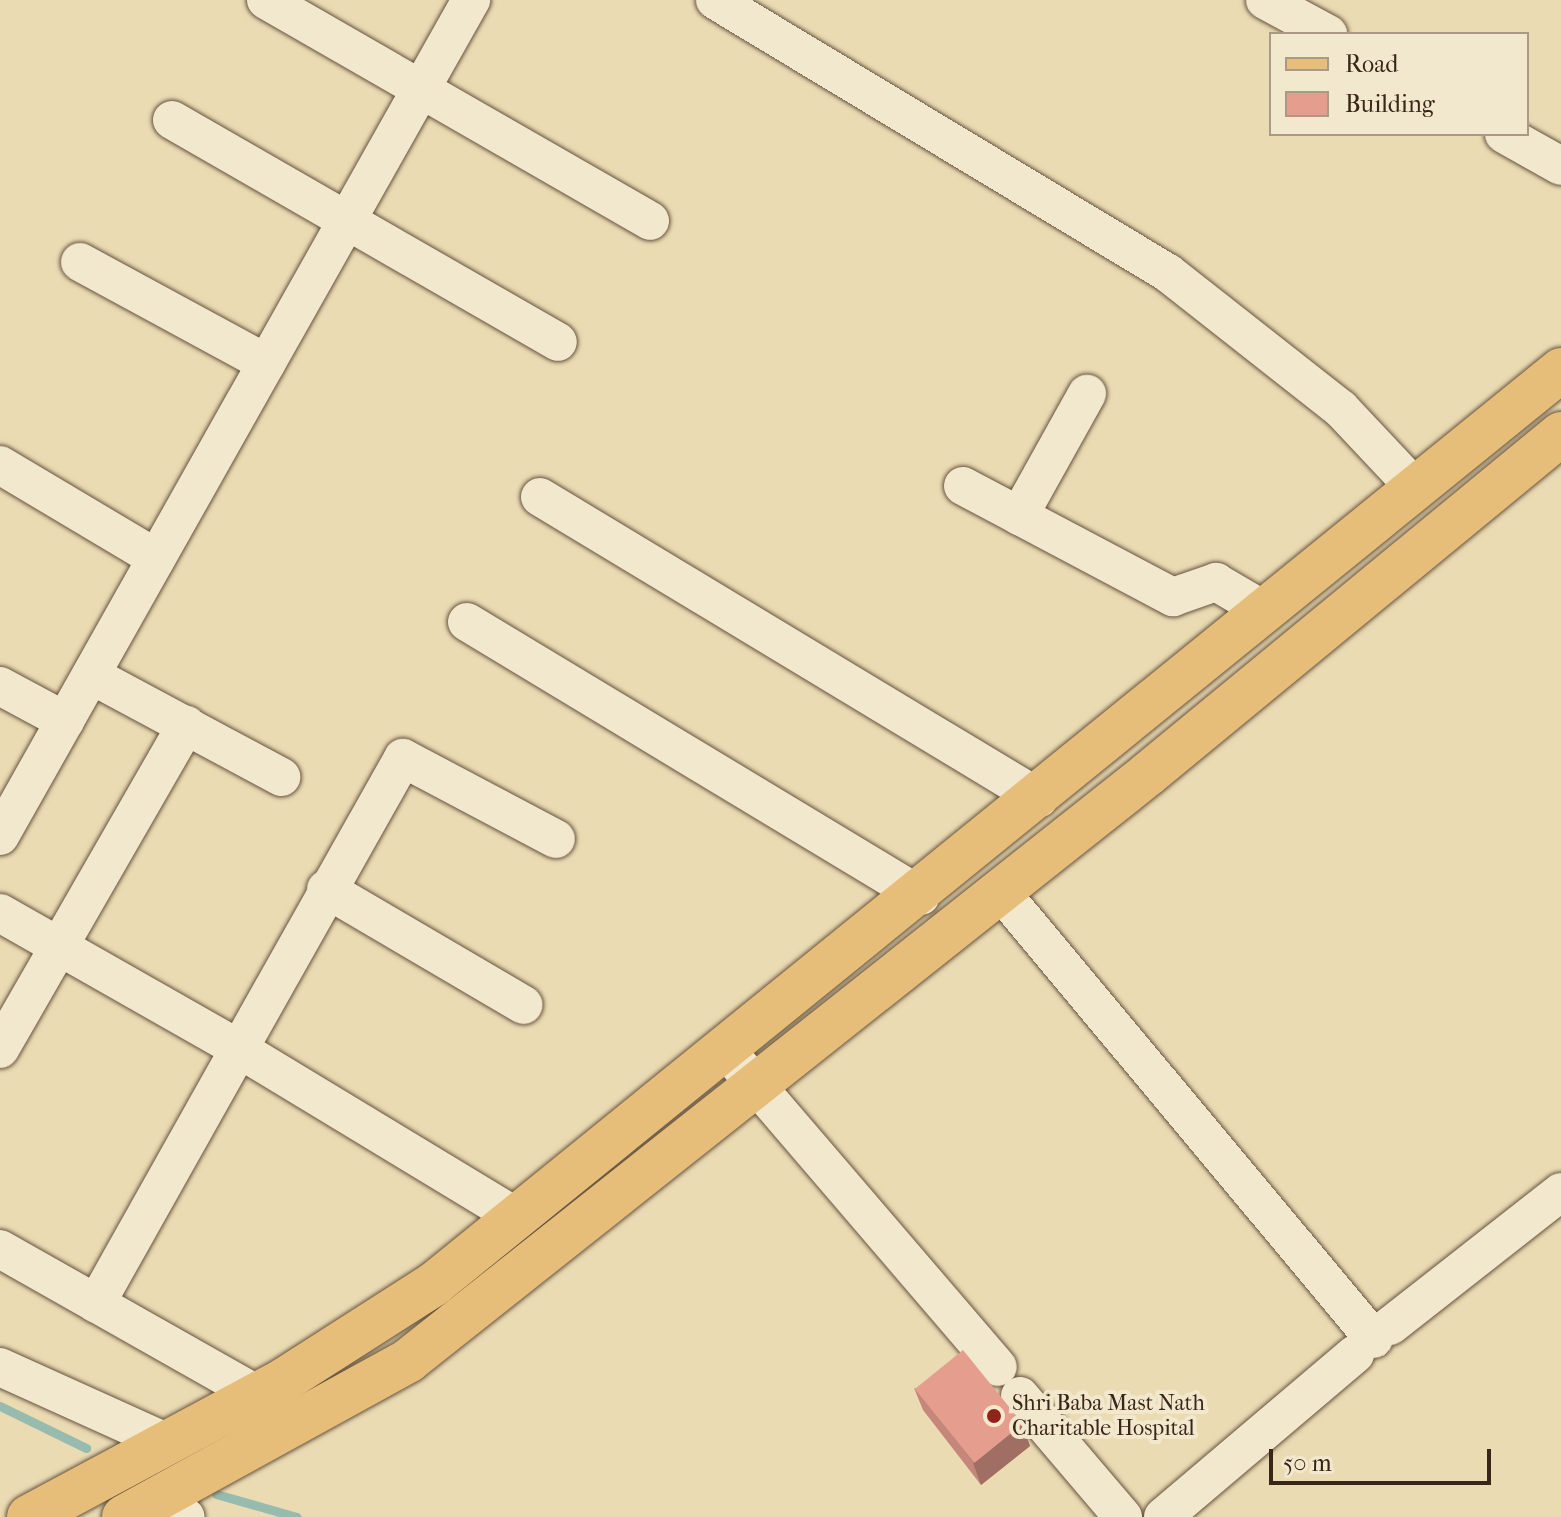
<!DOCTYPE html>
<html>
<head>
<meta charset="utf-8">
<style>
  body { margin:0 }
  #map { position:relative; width:1561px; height:1517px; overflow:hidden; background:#ebdbb3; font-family:"IM FELL French Canon",serif }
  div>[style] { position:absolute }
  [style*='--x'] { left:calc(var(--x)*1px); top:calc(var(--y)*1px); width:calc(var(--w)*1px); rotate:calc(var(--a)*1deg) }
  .stream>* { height:9px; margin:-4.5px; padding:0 4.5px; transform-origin:4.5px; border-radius:4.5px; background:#98bbaf }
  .roads { filter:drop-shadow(0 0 2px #66533f) drop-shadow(0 0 2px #66533f) }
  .minor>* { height:38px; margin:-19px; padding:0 19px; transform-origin:19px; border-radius:19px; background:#f2e8ce }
  .major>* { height:44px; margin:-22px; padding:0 22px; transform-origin:22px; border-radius:22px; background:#e6be7a }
  .wall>* { inset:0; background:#c5877a }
  .shaded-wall>* { inset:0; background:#a06e63 }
  .building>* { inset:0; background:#e59d8e; transform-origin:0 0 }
  .dots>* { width:22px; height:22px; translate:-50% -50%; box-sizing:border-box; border:4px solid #f2e8ce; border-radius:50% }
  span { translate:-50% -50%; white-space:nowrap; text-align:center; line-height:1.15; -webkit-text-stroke:8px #f2e8ce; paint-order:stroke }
  .poi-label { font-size:22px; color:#392618 }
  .left { translate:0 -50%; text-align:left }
  .legend { position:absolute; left:1269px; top:32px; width:260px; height:104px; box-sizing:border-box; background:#f2e8ce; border:2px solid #a89a85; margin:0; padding:10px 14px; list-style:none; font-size:24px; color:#392618 }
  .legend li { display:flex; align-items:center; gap:16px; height:40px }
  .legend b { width:40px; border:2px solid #a89a85 }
  .scale { position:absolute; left:1269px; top:1449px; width:222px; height:36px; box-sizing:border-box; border:4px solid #392618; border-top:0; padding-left:10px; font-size:24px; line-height:28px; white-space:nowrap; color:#392618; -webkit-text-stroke:6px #f2e8ce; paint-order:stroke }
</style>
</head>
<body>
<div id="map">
  <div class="stream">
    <div style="--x:0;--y:1406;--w:96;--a:26"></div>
    <div style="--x:216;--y:1494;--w:84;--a:15.9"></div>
  </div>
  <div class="roads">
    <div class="minor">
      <div style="--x:266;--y:0;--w:443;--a:29.9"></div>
      <div style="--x:715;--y:0;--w:529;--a:31.08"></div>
      <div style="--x:1168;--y:273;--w:220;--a:38.2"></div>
      <div style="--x:1341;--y:409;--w:110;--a:46.8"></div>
      <div style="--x:1265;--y:0;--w:72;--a:28.4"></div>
      <div style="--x:172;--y:120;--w:445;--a:29.9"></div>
      <div style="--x:1504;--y:134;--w:65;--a:29.3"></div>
      <div style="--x:80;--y:262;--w:212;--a:28.5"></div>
      <div style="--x:0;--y:465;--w:182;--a:30.8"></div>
      <div style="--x:963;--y:486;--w:238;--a:27.9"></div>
      <div style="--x:1173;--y:597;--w:46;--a:-19.2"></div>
      <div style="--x:1216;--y:582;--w:59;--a:30.5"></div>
      <div style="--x:540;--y:497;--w:583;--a:31.1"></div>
      <div style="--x:1019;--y:516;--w:140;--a:-60.9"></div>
      <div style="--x:467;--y:622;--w:530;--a:31.11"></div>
      <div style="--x:91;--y:675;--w:216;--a:28.2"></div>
      <div style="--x:0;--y:686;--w:74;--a:28.3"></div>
      <div style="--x:0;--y:836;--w:960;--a:-60.6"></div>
      <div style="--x:326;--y:889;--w:229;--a:30.4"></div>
      <div style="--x:1001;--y:892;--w:582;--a:50.16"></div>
      <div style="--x:0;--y:913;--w:275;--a:29.6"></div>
      <div style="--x:239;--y:1049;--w:292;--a:119.3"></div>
      <div style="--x:0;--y:1049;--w:374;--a:-60.1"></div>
      <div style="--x:727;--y:1051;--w:416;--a:49.4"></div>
      <div style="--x:518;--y:1218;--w:326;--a:-148.8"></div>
      <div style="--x:239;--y:1049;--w:334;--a:-60.6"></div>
      <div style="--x:403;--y:758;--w:173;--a:27.9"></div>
      <div style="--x:0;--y:1249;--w:296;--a:29.5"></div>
      <div style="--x:1390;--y:1326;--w:217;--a:-38.1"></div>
      <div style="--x:0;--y:1367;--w:184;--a:24.3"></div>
      <div style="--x:1020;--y:1396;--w:159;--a:49.6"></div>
      <div style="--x:146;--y:1506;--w:41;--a:15.4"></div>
      <div style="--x:1163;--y:1517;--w:252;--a:-40.3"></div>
    </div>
    <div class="major">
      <div style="--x:29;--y:1517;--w:289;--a:-28.2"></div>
      <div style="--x:284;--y:1380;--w:178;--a:-32.6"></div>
      <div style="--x:434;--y:1284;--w:1451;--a:-39.04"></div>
      <div style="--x:124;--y:1517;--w:325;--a:-28.8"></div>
      <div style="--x:409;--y:1360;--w:943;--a:-38.41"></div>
      <div style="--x:1148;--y:774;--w:535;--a:-39.46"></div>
    </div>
  </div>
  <div class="wall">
    <div style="clip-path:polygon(914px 1388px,1022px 1424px,1030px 1446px,981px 1485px,923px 1410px)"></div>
  </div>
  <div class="shaded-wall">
    <div style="clip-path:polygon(1022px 1424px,1030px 1446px,981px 1485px,973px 1463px)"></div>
  </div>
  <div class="building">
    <div style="left:963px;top:1350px;width:95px;height:62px;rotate:51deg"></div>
  </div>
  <div class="dots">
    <div style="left:994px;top:1416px;background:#8f2418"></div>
  </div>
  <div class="poi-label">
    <span class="left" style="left:1012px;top:1416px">Shri Baba Mast Nath<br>Charitable Hospital</span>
  </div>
  <ul class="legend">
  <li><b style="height:10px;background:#e6be7a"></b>Road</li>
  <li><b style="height:22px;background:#e59d8e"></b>Building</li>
  </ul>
  <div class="scale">50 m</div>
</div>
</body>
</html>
